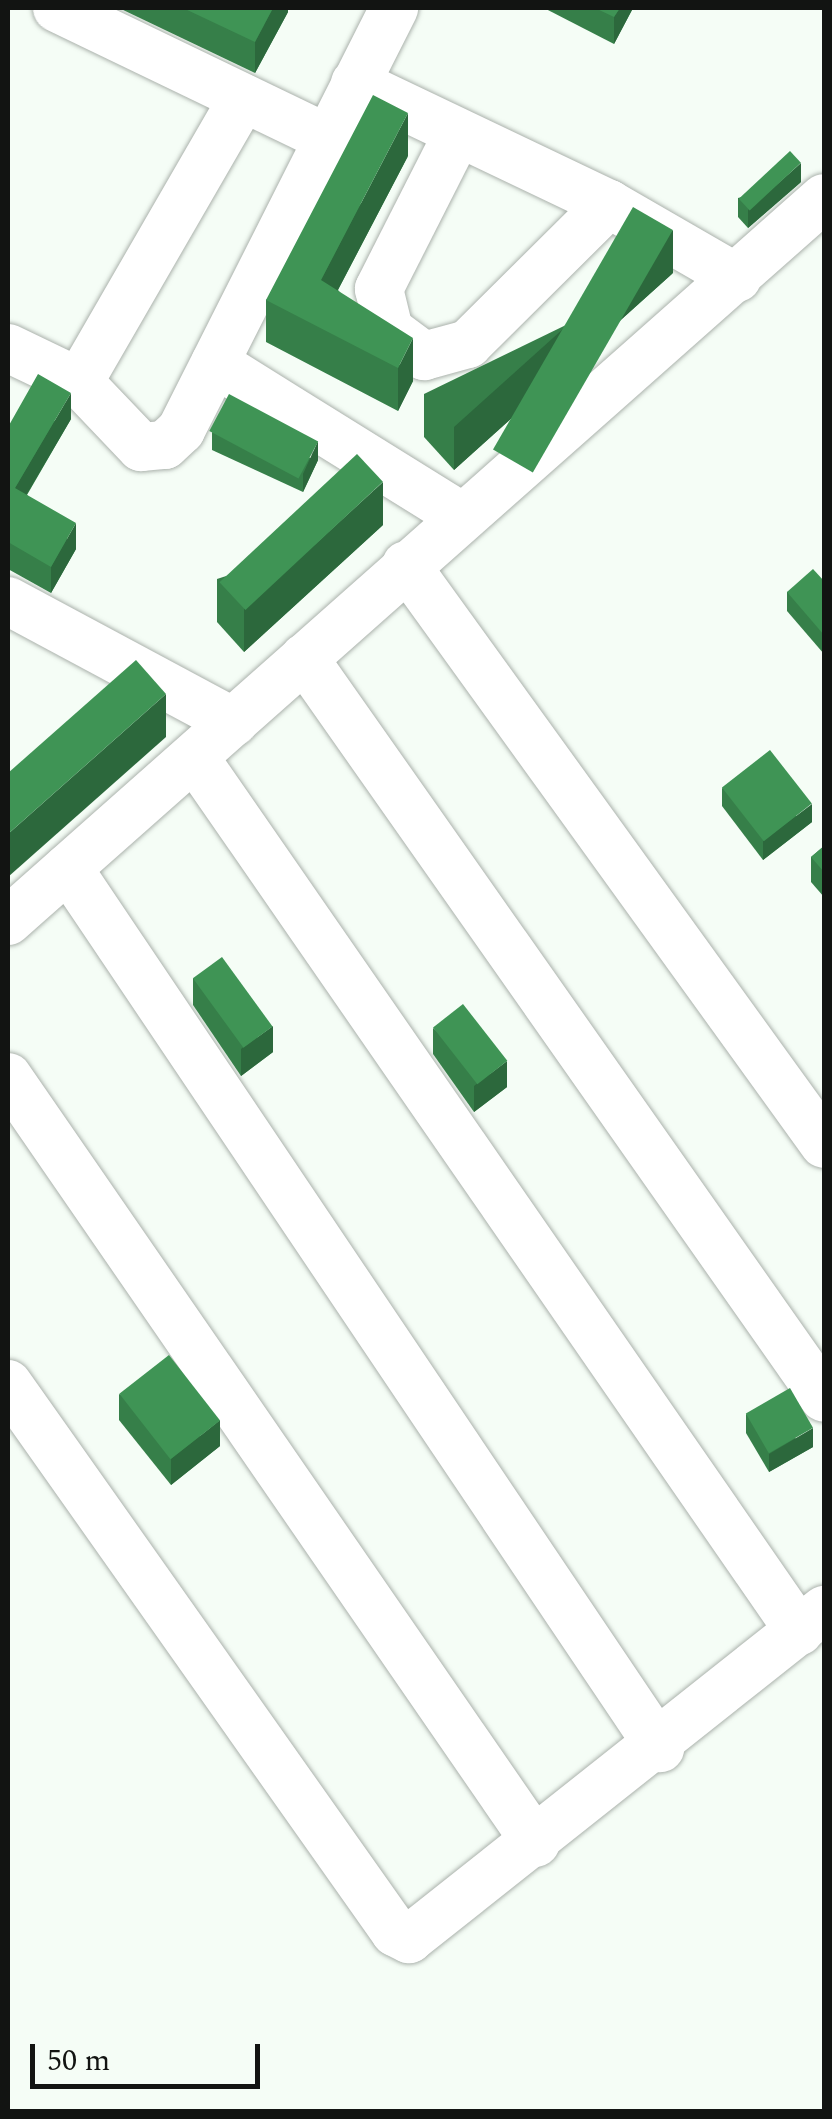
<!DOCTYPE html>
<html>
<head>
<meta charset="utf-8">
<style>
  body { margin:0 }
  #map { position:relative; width:832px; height:2119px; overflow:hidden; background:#f5fdf6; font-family:Spectral,serif }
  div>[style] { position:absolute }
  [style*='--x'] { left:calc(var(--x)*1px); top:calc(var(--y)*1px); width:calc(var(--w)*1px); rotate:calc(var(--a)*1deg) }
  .roads { filter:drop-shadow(0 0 2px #abb2ac) drop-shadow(0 0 2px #abb2ac) }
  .minor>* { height:48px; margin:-24px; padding:0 24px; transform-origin:24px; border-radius:24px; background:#fff }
  .wall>* { inset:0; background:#367f49 }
  .shaded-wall>* { inset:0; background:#2c683c }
  .building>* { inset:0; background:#3f9455; transform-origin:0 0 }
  span { translate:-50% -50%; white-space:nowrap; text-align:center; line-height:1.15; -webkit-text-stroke:9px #f5fdf6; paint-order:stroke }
  .frame { position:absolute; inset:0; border:10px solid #121412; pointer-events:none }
  .scale { position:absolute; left:30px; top:2044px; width:230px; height:45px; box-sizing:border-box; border:5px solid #121412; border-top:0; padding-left:12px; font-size:30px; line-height:35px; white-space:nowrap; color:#121412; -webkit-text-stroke:8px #f5fdf6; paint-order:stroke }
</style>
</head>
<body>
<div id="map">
  <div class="roads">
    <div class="minor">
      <div style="--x:57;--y:8;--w:300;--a:25.7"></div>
      <div style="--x:355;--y:83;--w:281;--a:25.5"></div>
      <div style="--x:609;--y:204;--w:148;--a:30"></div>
      <div style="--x:458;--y:133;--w:175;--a:116.9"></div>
      <div style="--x:379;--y:289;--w:42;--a:76.3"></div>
      <div style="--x:389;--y:330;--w:44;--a:36.6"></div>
      <div style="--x:424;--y:356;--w:46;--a:-15.3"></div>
      <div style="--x:468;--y:344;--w:199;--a:-44.8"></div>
      <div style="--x:8;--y:348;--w:79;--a:25.6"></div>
      <div style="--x:79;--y:382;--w:90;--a:46.4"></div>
      <div style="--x:141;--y:447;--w:24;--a:-5"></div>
      <div style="--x:165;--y:445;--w:22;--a:-43"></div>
      <div style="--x:181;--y:430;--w:473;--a:-63.2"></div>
      <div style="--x:215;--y:363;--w:290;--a:31.9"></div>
      <div style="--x:79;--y:382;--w:328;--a:-60"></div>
      <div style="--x:406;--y:565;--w:714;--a:54.17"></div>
      <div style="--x:8;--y:601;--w:256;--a:28.2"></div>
      <div style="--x:304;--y:658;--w:904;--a:54.9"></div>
      <div style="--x:195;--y:758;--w:1062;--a:55.32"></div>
      <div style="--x:68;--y:868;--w:1061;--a:56.07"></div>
      <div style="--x:8;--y:921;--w:1090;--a:-41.54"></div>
      <div style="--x:8;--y:1077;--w:930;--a:55.42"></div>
      <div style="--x:8;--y:1384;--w:671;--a:54.77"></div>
      <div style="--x:395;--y:1932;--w:16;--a:27"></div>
      <div style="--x:409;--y:1939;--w:530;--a:-38.41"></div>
    </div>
  </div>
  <div class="wall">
    <div style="clip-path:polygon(119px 8px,288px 8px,288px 12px,255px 73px)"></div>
    <div style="clip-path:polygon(544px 8px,633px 8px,614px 44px)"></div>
    <div style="clip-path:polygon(408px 156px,338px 290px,413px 381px,398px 411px,266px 342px,266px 300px)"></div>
    <div style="clip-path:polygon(801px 182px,748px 228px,738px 217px,738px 198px)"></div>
    <div style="clip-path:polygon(673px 273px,454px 470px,424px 437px,424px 394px)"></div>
    <div style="clip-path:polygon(71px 419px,27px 495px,76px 549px,51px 593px,8px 569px,8px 427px)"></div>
    <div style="clip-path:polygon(212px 432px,318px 460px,303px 492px,212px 450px)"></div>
    <div style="clip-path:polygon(383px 525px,244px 652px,217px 622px,217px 579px)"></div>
    <div style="clip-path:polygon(824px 581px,824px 654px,787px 611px,787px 592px)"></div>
    <div style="clip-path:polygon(722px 788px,812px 822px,763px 860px,722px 806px)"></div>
    <div style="clip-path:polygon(824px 846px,824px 897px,811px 882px,811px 857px)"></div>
    <div style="clip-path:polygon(193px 978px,273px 1052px,241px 1076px,193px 1005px)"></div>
    <div style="clip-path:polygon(433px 1028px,507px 1087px,474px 1112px,433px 1054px)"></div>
    <div style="clip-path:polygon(119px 1394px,220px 1446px,171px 1485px,119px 1420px)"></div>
    <div style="clip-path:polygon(746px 1414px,813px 1447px,769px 1472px,746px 1433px)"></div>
  </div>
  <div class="shaded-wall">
    <div style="clip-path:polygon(273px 8px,288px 8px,288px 12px,255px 73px,255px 42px)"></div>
    <div style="clip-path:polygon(620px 8px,633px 8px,614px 44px,614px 17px)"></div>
    <div style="clip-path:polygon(408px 113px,408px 156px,321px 322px,321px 280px)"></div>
    <div style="clip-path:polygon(801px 163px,801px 182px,748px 228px,748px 210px)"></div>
    <div style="clip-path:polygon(673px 230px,673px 273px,454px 470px,454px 427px)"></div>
    <div style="clip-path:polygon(413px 338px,413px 381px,398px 411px,398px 368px)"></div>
    <div style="clip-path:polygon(71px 393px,71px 419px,15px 514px,15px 488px)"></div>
    <div style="clip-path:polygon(318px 441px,318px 460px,303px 492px,303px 474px)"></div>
    <div style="clip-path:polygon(383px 482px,383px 525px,244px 652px,244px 609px)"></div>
    <div style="clip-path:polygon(76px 523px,76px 549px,51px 593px,51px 567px)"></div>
    <div style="clip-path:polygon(166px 694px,166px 737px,8px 877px,8px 834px)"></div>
    <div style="clip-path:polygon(812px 804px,812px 822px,763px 860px,763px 841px)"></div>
    <div style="clip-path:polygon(273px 1026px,273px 1052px,241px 1076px,241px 1049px)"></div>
    <div style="clip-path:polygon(507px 1061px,507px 1087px,474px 1112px,474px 1086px)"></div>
    <div style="clip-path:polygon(220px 1420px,220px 1446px,171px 1485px,171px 1459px)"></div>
    <div style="clip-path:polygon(813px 1428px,813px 1447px,769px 1472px,769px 1454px)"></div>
  </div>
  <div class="building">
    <div style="clip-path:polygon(183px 8px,273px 8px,255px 42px)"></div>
    <div style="clip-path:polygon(595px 8px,620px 8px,614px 17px)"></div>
    <div style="clip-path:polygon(373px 95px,408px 113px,321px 280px,413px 338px,398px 368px,266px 300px)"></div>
    <div style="left:790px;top:151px;width:16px;height:70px;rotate:47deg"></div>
    <div style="left:633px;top:207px;width:46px;height:280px;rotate:30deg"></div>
    <div style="clip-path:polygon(38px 374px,71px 393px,15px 488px,76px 523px,51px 567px,8px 542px,8px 427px)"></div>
    <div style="left:229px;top:394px;width:101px;height:42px;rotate:28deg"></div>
    <div style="left:357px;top:454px;width:38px;height:188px;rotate:47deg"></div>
    <div style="clip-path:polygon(813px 569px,824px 581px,824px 635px,787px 592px)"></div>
    <div style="clip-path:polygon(136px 660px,166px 694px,8px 834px,8px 773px)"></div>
    <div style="left:770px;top:750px;width:68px;height:61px;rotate:52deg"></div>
    <div style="clip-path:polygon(824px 846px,824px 872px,811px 857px)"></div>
    <div style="left:222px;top:957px;width:86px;height:36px;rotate:54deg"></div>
    <div style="left:463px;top:1004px;width:72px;height:38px;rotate:52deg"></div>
    <div style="left:169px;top:1355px;width:83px;height:63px;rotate:52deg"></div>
    <div style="left:790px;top:1388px;width:46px;height:51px;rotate:60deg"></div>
  </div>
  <div class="frame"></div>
  <div class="scale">50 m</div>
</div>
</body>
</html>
